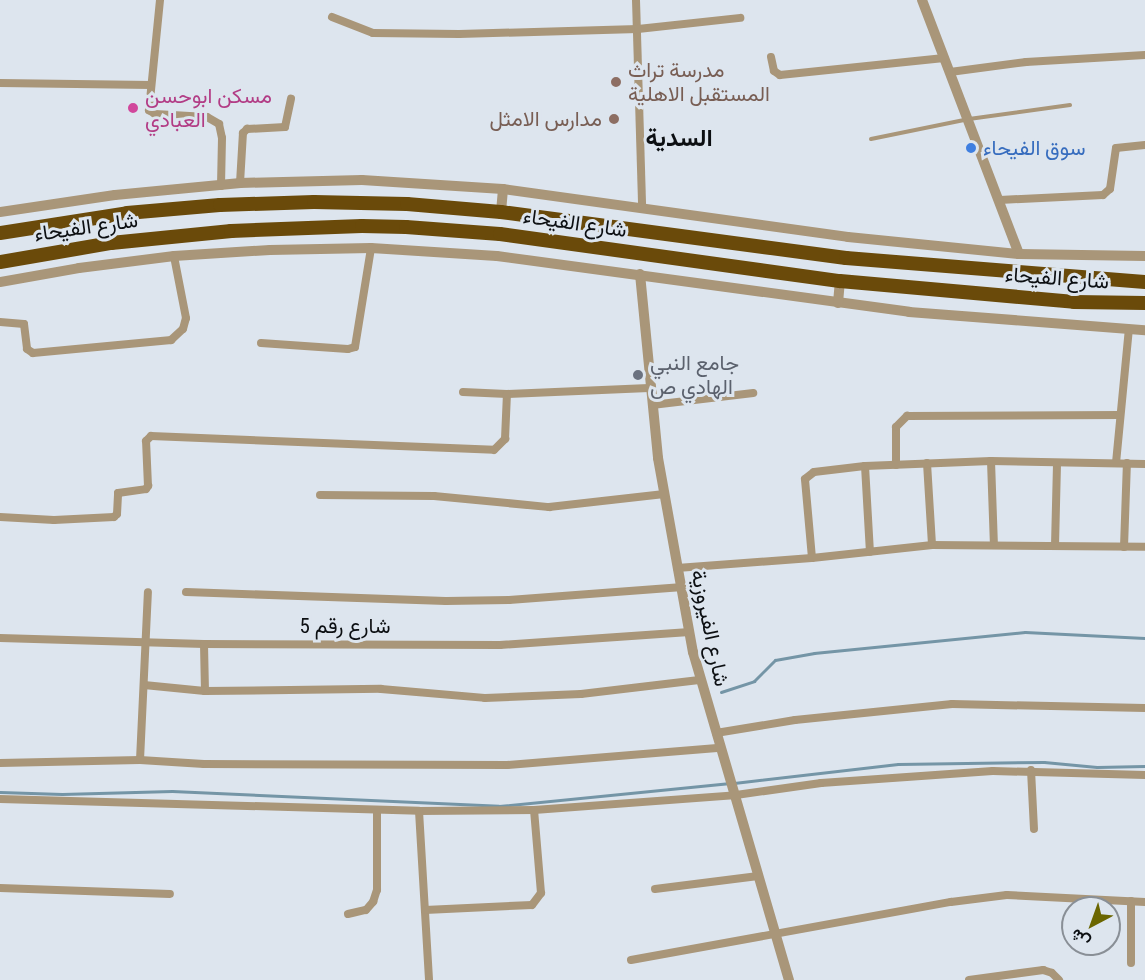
<!DOCTYPE html>
<html>
<head>
<meta charset="utf-8">
<style>
  body { margin:0 }
  #map { position:relative; width:1145px; height:980px; overflow:hidden; background:#dde5ee; font-family:"Roboto Condensed",Vazirmatn,sans-serif }
  div>[style] { position:absolute }
  [style*='--x'] { left:calc(var(--x)*1px); top:calc(var(--y)*1px); width:calc(var(--w)*1px); rotate:calc(var(--a)*1deg) }
  .stream>* { height:3px; margin:-1.5px; padding:0 1.5px; transform-origin:1.5px; border-radius:1.5px; background:#7495a6 }
  .service>* { height:4px; margin:-2px; padding:0 2px; transform-origin:2px; border-radius:2px; background:#a99679 }
  .minor>* { height:8px; margin:-4px; padding:0 4px; transform-origin:4px; border-radius:4px; background:#a99679 }
  .tertiary>* { height:10px; margin:-5px; padding:0 5px; transform-origin:5px; border-radius:5px; background:#a99679 }
  .trunk>* { height:14px; margin:-7px; padding:0 7px; transform-origin:7px; border-radius:7px; background:#6a4a0a }
  .dots>* { width:16px; height:16px; translate:-50% -50%; box-sizing:border-box; border:3px solid #dde5ee; border-radius:50% }
  span { translate:-50% -50%; white-space:nowrap; text-align:center; line-height:1.15; -webkit-text-stroke:6px #dde5ee; paint-order:stroke }
  .education-label { font-size:21px; color:#785e54 }
  .left { translate:0 -50%; text-align:left }
  .right { translate:-100% -50%; text-align:right }
  .hotel-label { font-size:21px; color:#b23c85 }
  .shop-label { font-size:21px; color:#366cbe }
  .street-label { font-size:21px; color:#0c0f12 }
  .worship-label { font-size:21px; color:#5b616d }
  .quarter-label { font-size:24px; color:#0c0f12; font-weight:700 }
  .north { position:absolute; left:1061px; top:896px; width:60px; height:60px; box-sizing:border-box; background:#dde5ee; border:2px solid #898f96; border-radius:50%; rotate:221deg; font-size:16px; font-weight:700; line-height:24px; text-align:center; color:#0c0f12 }
  .north::after { content:''; display:block; margin:auto; width:21px; height:27px; background:#6b6600; clip-path:polygon(50% 0,100% 100%,50% 72%,0 100%) }
</style>
</head>
<body>
<div id="map">
  <div class="stream">
    <div style="--x:721;--y:692;--w:35;--a:-18"></div>
    <div style="--x:754;--y:681;--w:30;--a:-45"></div>
    <div style="--x:775;--y:660;--w:40;--a:-10"></div>
    <div style="--x:814;--y:653;--w:212;--a:-5.7"></div>
    <div style="--x:1025;--y:632;--w:120;--a:2.9"></div>
    <div style="--x:734;--y:783;--w:165;--a:-6.6"></div>
    <div style="--x:898;--y:764;--w:146;--a:-0.8"></div>
    <div style="--x:1044;--y:762;--w:53;--a:5.4"></div>
    <div style="--x:1097;--y:767;--w:48;--a:-1.2"></div>
    <div style="--x:0;--y:792;--w:62;--a:1.8"></div>
    <div style="--x:62;--y:794;--w:110;--a:-1.6"></div>
    <div style="--x:172;--y:791;--w:327;--a:2.6"></div>
    <div style="--x:499;--y:806;--w:230;--a:-5.7"></div>
  </div>
  <div class="service">
    <div style="--x:871;--y:139;--w:100;--a:-11.5"></div>
    <div style="--x:969;--y:119;--w:102;--a:-7.9"></div>
  </div>
  <div class="minor">
    <div style="--x:160;--y:0;--w:111;--a:95.7"></div>
    <div style="--x:149;--y:110;--w:7;--a:34"></div>
    <div style="--x:155;--y:114;--w:52;--a:3.3"></div>
    <div style="--x:207;--y:117;--w:14;--a:30"></div>
    <div style="--x:219;--y:124;--w:14;--a:78"></div>
    <div style="--x:222;--y:138;--w:48;--a:91.2"></div>
    <div style="--x:636;--y:0;--w:207;--a:88.3"></div>
    <div style="--x:332;--y:17;--w:44;--a:21.3"></div>
    <div style="--x:373;--y:33;--w:86;--a:0.7"></div>
    <div style="--x:459;--y:34;--w:179;--a:-1.6"></div>
    <div style="--x:638;--y:29;--w:103;--a:-6.2"></div>
    <div style="--x:771;--y:57;--w:14;--a:78"></div>
    <div style="--x:774;--y:71;--w:7;--a:34"></div>
    <div style="--x:780;--y:75;--w:165;--a:-5.9"></div>
    <div style="--x:950;--y:72;--w:77;--a:-7.5"></div>
    <div style="--x:1026;--y:62;--w:119;--a:-3.4"></div>
    <div style="--x:0;--y:83;--w:151;--a:0.8"></div>
    <div style="--x:240;--y:183;--w:50;--a:-86.6"></div>
    <div style="--x:243;--y:133;--w:6;--a:-45"></div>
    <div style="--x:247;--y:129;--w:38;--a:-3"></div>
    <div style="--x:285;--y:127;--w:29;--a:-78"></div>
    <div style="--x:1000;--y:200;--w:103;--a:-2.8"></div>
    <div style="--x:1103;--y:195;--w:9;--a:-41"></div>
    <div style="--x:1110;--y:189;--w:41;--a:-81.7"></div>
    <div style="--x:1116;--y:148;--w:29;--a:-6"></div>
    <div style="--x:0;--y:322;--w:24;--a:5"></div>
    <div style="--x:24;--y:324;--w:25;--a:83"></div>
    <div style="--x:27;--y:349;--w:7;--a:34"></div>
    <div style="--x:33;--y:353;--w:139;--a:-5.4"></div>
    <div style="--x:171;--y:340;--w:16;--a:-43"></div>
    <div style="--x:183;--y:329;--w:11;--a:-75"></div>
    <div style="--x:186;--y:318;--w:63;--a:-101"></div>
    <div style="--x:261;--y:343;--w:87;--a:3.9"></div>
    <div style="--x:348;--y:349;--w:7;--a:-16"></div>
    <div style="--x:355;--y:347;--w:100;--a:-80.8"></div>
    <div style="--x:463;--y:392;--w:44;--a:2.6"></div>
    <div style="--x:507;--y:394;--w:142;--a:-2.4"></div>
    <div style="--x:652;--y:405;--w:102;--a:-6.8"></div>
    <div style="--x:991;--y:461;--w:84;--a:88"></div>
    <div style="--x:927;--y:463;--w:82;--a:86.5"></div>
    <div style="--x:1116;--y:463;--w:135;--a:-84.5"></div>
    <div style="--x:896;--y:465;--w:38;--a:-90"></div>
    <div style="--x:896;--y:427;--w:16;--a:-45"></div>
    <div style="--x:907;--y:416;--w:213;--a:-0.3"></div>
    <div style="--x:865;--y:466;--w:86;--a:86.7"></div>
    <div style="--x:320;--y:495;--w:114;--a:0.5"></div>
    <div style="--x:434;--y:496;--w:116;--a:5.5"></div>
    <div style="--x:549;--y:507;--w:116;--a:-6.4"></div>
    <div style="--x:0;--y:517;--w:54;--a:3.2"></div>
    <div style="--x:54;--y:520;--w:60;--a:-2.9"></div>
    <div style="--x:114;--y:517;--w:4;--a:-45"></div>
    <div style="--x:117;--y:514;--w:21;--a:-87"></div>
    <div style="--x:118;--y:493;--w:28;--a:-8"></div>
    <div style="--x:146;--y:489;--w:4;--a:-56"></div>
    <div style="--x:148;--y:486;--w:45;--a:-92.5"></div>
    <div style="--x:146;--y:441;--w:7;--a:-45"></div>
    <div style="--x:151;--y:436;--w:343;--a:2.3"></div>
    <div style="--x:494;--y:450;--w:16;--a:-45"></div>
    <div style="--x:505;--y:439;--w:45;--a:-87.5"></div>
    <div style="--x:1055;--y:546;--w:83;--a:-88.6"></div>
    <div style="--x:1124;--y:547;--w:84;--a:-88"></div>
    <div style="--x:812;--y:558;--w:79;--a:-95.1"></div>
    <div style="--x:805;--y:479;--w:11;--a:-38"></div>
    <div style="--x:814;--y:472;--w:51;--a:-6.7"></div>
    <div style="--x:865;--y:466;--w:126;--a:-2.3"></div>
    <div style="--x:991;--y:461;--w:154;--a:1.1"></div>
    <div style="--x:677;--y:568;--w:135;--a:-4.2"></div>
    <div style="--x:812;--y:558;--w:121;--a:-6.2"></div>
    <div style="--x:932;--y:545;--w:213;--a:0.5"></div>
    <div style="--x:186;--y:592;--w:260;--a:2"></div>
    <div style="--x:446;--y:601;--w:63;--a:-0.9"></div>
    <div style="--x:509;--y:600;--w:171;--a:-4.3"></div>
    <div style="--x:0;--y:638;--w:204;--a:1.7"></div>
    <div style="--x:204;--y:644;--w:296;--a:0.2"></div>
    <div style="--x:500;--y:645;--w:190;--a:-3.9"></div>
    <div style="--x:204;--y:644;--w:47;--a:88.8"></div>
    <div style="--x:144;--y:685;--w:61;--a:5.6"></div>
    <div style="--x:205;--y:691;--w:176;--a:-0.7"></div>
    <div style="--x:381;--y:689;--w:104;--a:4.9"></div>
    <div style="--x:485;--y:698;--w:96;--a:-2.4"></div>
    <div style="--x:581;--y:694;--w:119;--a:-6.8"></div>
    <div style="--x:716;--y:733;--w:80;--a:-9.3"></div>
    <div style="--x:795;--y:720;--w:158;--a:-5.8"></div>
    <div style="--x:952;--y:704;--w:193;--a:1.2"></div>
    <div style="--x:140;--y:760;--w:168;--a:-87.3"></div>
    <div style="--x:0;--y:763;--w:140;--a:-1.2"></div>
    <div style="--x:140;--y:760;--w:64;--a:3.6"></div>
    <div style="--x:204;--y:764;--w:303;--a:0.2"></div>
    <div style="--x:507;--y:765;--w:214;--a:-4.6"></div>
    <div style="--x:1031;--y:770;--w:59;--a:87.1"></div>
    <div style="--x:0;--y:799;--w:419;--a:1.6"></div>
    <div style="--x:419;--y:811;--w:115;--a:-0.5"></div>
    <div style="--x:534;--y:810;--w:203;--a:-4.2"></div>
    <div style="--x:736;--y:795;--w:86;--a:-8"></div>
    <div style="--x:821;--y:783;--w:172;--a:-4"></div>
    <div style="--x:993;--y:771;--w:152;--a:1.5"></div>
    <div style="--x:419;--y:811;--w:169;--a:86.6"></div>
    <div style="--x:0;--y:888;--w:170;--a:2"></div>
    <div style="--x:655;--y:889;--w:104;--a:-7.2"></div>
    <div style="--x:425;--y:910;--w:107;--a:-2.7"></div>
    <div style="--x:532;--y:905;--w:15;--a:-53"></div>
    <div style="--x:541;--y:893;--w:83;--a:-94.8"></div>
    <div style="--x:348;--y:914;--w:18;--a:-13"></div>
    <div style="--x:366;--y:910;--w:11;--a:-49"></div>
    <div style="--x:373;--y:902;--w:13;--a:-72"></div>
    <div style="--x:377;--y:890;--w:80;--a:-90"></div>
    <div style="--x:631;--y:960;--w:325;--a:-10.3"></div>
    <div style="--x:951;--y:902;--w:56;--a:-7.1"></div>
    <div style="--x:1007;--y:895;--w:138;--a:2.9"></div>
    <div style="--x:1131;--y:963;--w:62;--a:-90"></div>
    <div style="--x:969;--y:980;--w:75;--a:-7.7"></div>
    <div style="--x:1043;--y:970;--w:9;--a:18"></div>
    <div style="--x:1052;--y:973;--w:10;--a:45"></div>
  </div>
  <div class="tertiary">
    <div style="--x:922;--y:0;--w:272;--a:69.1"></div>
    <div style="--x:0;--y:212;--w:116;--a:-8.4"></div>
    <div style="--x:115;--y:195;--w:126;--a:-5.5"></div>
    <div style="--x:240;--y:183;--w:122;--a:-1.4"></div>
    <div style="--x:362;--y:180;--w:141;--a:3.7"></div>
    <div style="--x:503;--y:189;--w:348;--a:7.9"></div>
    <div style="--x:848;--y:237;--w:172;--a:5.7"></div>
    <div style="--x:1019;--y:254;--w:126;--a:0.9"></div>
    <div style="--x:501;--y:212;--w:23;--a:-85"></div>
    <div style="--x:640;--y:274;--w:185;--a:84.4"></div>
    <div style="--x:658;--y:458;--w:197;--a:79.8"></div>
    <div style="--x:693;--y:652;--w:342;--a:73.7"></div>
    <div style="--x:0;--y:282;--w:80;--a:-10"></div>
    <div style="--x:79;--y:268;--w:96;--a:-7.2"></div>
    <div style="--x:174;--y:256;--w:96;--a:-3.6"></div>
    <div style="--x:270;--y:250;--w:101;--a:-1.1"></div>
    <div style="--x:371;--y:248;--w:126;--a:3.6"></div>
    <div style="--x:497;--y:256;--w:416;--a:7.7"></div>
    <div style="--x:909;--y:312;--w:237;--a:4.4"></div>
    <div style="--x:838;--y:303;--w:22;--a:-85"></div>
  </div>
  <div class="trunk">
    <div style="--x:0;--y:233;--w:129;--a:-8.9"></div>
    <div style="--x:127;--y:213;--w:93;--a:-4.9"></div>
    <div style="--x:220;--y:205;--w:94;--a:-1.8"></div>
    <div style="--x:314;--y:202;--w:93;--a:1.2"></div>
    <div style="--x:407;--y:204;--w:94;--a:4.9"></div>
    <div style="--x:501;--y:212;--w:348;--a:7.6"></div>
    <div style="--x:846;--y:258;--w:300;--a:4.6"></div>
    <div style="--x:0;--y:262;--w:113;--a:-9.7"></div>
    <div style="--x:111;--y:243;--w:121;--a:-5.7"></div>
    <div style="--x:231;--y:231;--w:131;--a:-2.2"></div>
    <div style="--x:362;--y:226;--w:44;--a:1.3"></div>
    <div style="--x:406;--y:227;--w:94;--a:4.3"></div>
    <div style="--x:500;--y:234;--w:343;--a:7.9"></div>
    <div style="--x:840;--y:281;--w:235;--a:5.1"></div>
    <div style="--x:1074;--y:302;--w:71;--a:0.8"></div>
  </div>
  <div class="dots">
    <div style="left:616px;top:82px;background:#8d6e63"></div>
    <div style="left:133px;top:108px;background:#d1479c"></div>
    <div style="left:614px;top:119px;background:#8d6e63"></div>
    <div style="left:971px;top:148px;background:#3f7fe0"></div>
    <div style="left:638px;top:375px;background:#6b7280"></div>
  </div>
  <div class="education-label">
    <span class="left" style="left:628px;top:82px">مدرسة تراث<br>المستقبل الاهلية</span>
    <span class="right" style="left:602px;top:119px">مدارس الامثل</span>
  </div>
  <div class="hotel-label">
    <span class="left" style="left:145px;top:108px">مسكن ابوحسن<br>العبادي</span>
  </div>
  <div class="shop-label">
    <span class="left" style="left:983px;top:148px">سوق الفيحاء</span>
  </div>
  <div class="street-label">
    <span style="left:575px;top:223px;rotate:8deg">شارع الفيحاء</span>
    <span style="left:86px;top:227px;rotate:-8deg">شارع الفيحاء</span>
    <span style="left:1057px;top:278px;rotate:4deg">شارع الفيحاء</span>
    <span style="left:345px;top:626px">شارع رقم 5</span>
    <span style="left:710px;top:628px;rotate:78deg">شارع الفيروزية</span>
  </div>
  <div class="worship-label">
    <span class="left" style="left:650px;top:375px">جامع النبي<br>الهادي ص</span>
  </div>
  <div class="quarter-label">
    <span style="left:679px;top:139px">السدية</span>
  </div>
  <div class="north">ش</div>
</div>
</body>
</html>
